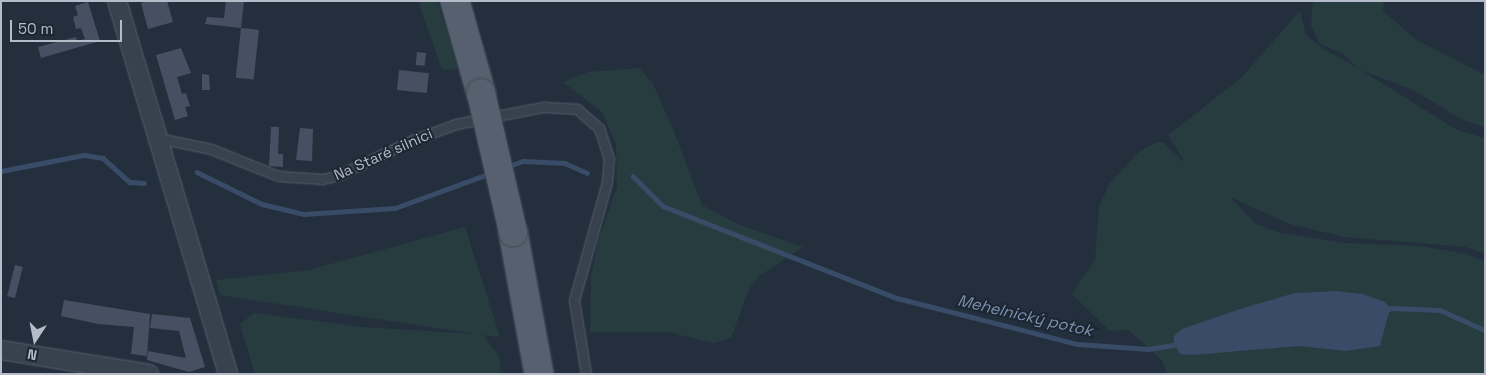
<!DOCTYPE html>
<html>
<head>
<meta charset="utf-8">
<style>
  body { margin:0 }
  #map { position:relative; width:1486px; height:375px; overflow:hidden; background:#242f3e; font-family:"Space Grotesk",sans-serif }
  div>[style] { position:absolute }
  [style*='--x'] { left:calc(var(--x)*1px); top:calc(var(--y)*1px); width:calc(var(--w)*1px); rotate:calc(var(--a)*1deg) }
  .green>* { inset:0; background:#263c3f }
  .water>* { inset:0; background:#394c67 }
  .stream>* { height:4.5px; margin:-2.25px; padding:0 2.25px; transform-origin:2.25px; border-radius:2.25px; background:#394c67 }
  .building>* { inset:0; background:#455162; transform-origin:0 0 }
  .roads { filter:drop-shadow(0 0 1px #565f6c) drop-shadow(0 0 1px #565f6c) }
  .service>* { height:9px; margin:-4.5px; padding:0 4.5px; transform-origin:4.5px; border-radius:4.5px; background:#38414e }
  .minor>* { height:18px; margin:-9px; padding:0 9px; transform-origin:9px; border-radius:9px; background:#38414e }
  .primary>* { height:28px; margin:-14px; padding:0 14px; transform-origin:14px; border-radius:14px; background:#56606e }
  .bridges { filter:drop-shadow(0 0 1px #414a57) drop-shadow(0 0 1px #414a57) }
  .primary-bridge>* { height:28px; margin:-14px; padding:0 14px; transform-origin:14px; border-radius:14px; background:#56606e }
  span { translate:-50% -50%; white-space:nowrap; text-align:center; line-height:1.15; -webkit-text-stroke:4px #1d2633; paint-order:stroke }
  .street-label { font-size:15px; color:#b4bcc9 }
  .water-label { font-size:16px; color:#7c92b1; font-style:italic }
  .frame { position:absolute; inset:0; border:2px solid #b4bcc9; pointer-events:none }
  .north { position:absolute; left:10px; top:315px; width:50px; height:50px; -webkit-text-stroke:4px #1d2633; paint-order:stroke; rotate:191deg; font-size:14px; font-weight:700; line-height:20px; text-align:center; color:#b4bcc9 }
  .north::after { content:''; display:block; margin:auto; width:18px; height:22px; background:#b4bcc9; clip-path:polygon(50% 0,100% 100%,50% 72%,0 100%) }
  .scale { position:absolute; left:10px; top:20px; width:112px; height:22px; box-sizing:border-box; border:2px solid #b4bcc9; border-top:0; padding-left:6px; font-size:15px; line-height:18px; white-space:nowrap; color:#b4bcc9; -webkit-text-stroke:4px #1d2633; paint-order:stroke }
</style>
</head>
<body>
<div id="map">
  <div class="green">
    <div style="clip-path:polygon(418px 1px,437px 1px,458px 69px,442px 70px)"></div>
    <div style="clip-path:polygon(evenodd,1313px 1px,1384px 1px,1383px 11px,1415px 39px,1485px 75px,1485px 127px,1463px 120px,1413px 90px,1361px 70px,1457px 130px,1485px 138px,1485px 254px,1466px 247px,1345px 237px,1290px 224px,1230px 197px,1256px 224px,1280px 233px,1345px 243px,1421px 246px,1467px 254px,1485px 262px,1485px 374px,1167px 374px,1162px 360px,1128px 330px,1110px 331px,1072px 294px,1095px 260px,1099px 207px,1109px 184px,1140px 151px,1157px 142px,1164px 143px,1186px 164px,1168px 135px,1240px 79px,1300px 11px,1306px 35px,1322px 48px,1358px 68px,1343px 54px,1320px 44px,1311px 24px,1313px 1px,1336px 291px,1363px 294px,1385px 302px,1345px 351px,1300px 346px,1254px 349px,1182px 329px,1295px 293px,1336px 291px)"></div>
    <div style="clip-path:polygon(639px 68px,652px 82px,673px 129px,702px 205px,737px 224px,803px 247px,758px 277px,749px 289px,731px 338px,713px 343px,668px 332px,590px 332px,591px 277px,598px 241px,617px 187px,616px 144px,602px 112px,563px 82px,588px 72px)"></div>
    <div style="clip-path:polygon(465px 227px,500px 337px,483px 335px,499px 356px,501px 374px,255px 374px,240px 324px,254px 313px,362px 327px,476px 334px,220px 295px,216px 280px,309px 270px)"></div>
  </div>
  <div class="water">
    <div style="clip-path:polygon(1336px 291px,1363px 294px,1385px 302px,1390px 308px,1380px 346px,1345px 351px,1299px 346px,1192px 355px,1180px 354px,1174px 343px,1174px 336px,1182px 329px,1243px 308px,1295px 293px)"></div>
  </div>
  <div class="stream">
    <div style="--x:507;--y:167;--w:17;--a:-21"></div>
    <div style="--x:523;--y:161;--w:42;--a:2.7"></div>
    <div style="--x:565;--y:163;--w:24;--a:24"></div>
    <div style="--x:1;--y:171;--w:85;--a:-10.9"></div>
    <div style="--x:84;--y:155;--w:19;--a:9"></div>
    <div style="--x:103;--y:158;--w:36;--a:42"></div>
    <div style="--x:130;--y:182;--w:14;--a:4"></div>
    <div style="--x:197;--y:172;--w:72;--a:26.2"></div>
    <div style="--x:262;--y:204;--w:43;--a:13.4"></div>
    <div style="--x:304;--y:214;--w:91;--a:-3.8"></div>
    <div style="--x:395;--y:208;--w:102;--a:-20"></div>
    <div style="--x:633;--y:176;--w:42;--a:45"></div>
    <div style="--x:663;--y:206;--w:251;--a:21.5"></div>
    <div style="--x:897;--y:298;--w:187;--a:14.3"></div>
    <div style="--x:1078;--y:344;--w:70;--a:4.1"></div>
    <div style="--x:1148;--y:349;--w:30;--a:-9"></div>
    <div style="--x:1385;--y:312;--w:6;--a:-39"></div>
    <div style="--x:1390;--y:308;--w:50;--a:2.3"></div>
    <div style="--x:1440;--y:310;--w:49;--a:24"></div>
  </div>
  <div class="building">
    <div style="clip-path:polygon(148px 1px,167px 1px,173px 22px,148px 29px,141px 3px)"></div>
    <div style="clip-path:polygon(226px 1px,244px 1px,241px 28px,205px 24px,207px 17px,224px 18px)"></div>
    <div style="clip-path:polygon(88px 2px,100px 41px,41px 58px,38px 47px,76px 37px,77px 41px,85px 39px,81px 28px,76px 29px,73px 17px,78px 15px,75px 6px)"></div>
    <div style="left:241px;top:28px;width:18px;height:50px;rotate:6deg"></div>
    <div style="clip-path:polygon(181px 48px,191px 73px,177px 77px,182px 94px,186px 93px,190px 106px,185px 107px,188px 116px,175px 120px,156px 55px)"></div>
    <div style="left:417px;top:52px;width:9px;height:13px;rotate:6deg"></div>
    <div style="left:399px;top:70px;width:30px;height:20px;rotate:6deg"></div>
    <div style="clip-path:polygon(202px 74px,209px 75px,210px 90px,202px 90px)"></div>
    <div style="clip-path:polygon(271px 127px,279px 127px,278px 154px,283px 154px,283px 167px,269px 166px)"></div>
    <div style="clip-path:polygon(300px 128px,313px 129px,312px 161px,296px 160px)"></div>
    <div style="left:15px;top:265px;width:8px;height:32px;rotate:14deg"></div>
    <div style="clip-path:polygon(64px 300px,150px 314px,147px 356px,131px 354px,134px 327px,98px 324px,61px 316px)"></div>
    <div style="clip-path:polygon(152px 314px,190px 318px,205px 367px,189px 372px,147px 360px,148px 351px,186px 358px,179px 331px,150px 328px)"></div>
  </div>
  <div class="roads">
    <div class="service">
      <div style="--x:158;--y:138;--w:54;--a:11.7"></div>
      <div style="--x:211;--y:149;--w:72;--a:21.9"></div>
      <div style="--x:278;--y:176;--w:45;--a:3.8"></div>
      <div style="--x:323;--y:179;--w:16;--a:-14"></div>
      <div style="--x:339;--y:175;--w:79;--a:-25.6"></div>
      <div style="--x:410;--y:141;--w:49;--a:-20.3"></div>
      <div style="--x:456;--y:124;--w:89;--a:-11.1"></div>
      <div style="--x:543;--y:107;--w:34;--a:3"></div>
      <div style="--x:577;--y:109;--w:29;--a:41"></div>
      <div style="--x:599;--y:128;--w:32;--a:72"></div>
      <div style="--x:609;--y:158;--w:24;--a:95"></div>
      <div style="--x:607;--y:182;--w:123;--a:105.6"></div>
      <div style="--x:574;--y:300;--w:75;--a:80.8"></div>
    </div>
    <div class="minor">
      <div style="--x:117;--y:1;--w:389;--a:73.4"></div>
      <div style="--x:1;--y:350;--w:150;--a:9.2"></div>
    </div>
    <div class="primary">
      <div style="--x:455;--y:1;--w:96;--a:74.2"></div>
      <div style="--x:513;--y:232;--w:144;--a:79.6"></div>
    </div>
  </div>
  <div class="bridges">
    <div class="primary-bridge">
      <div style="--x:481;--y:93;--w:143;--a:77"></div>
    </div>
  </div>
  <div class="street-label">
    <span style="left:383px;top:154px;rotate:-24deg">Na Staré silnici</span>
  </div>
  <div class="water-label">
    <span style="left:1025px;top:316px;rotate:13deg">Mehelnický potok</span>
  </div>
  <div class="frame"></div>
  <div class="north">N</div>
  <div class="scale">50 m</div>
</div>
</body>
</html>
